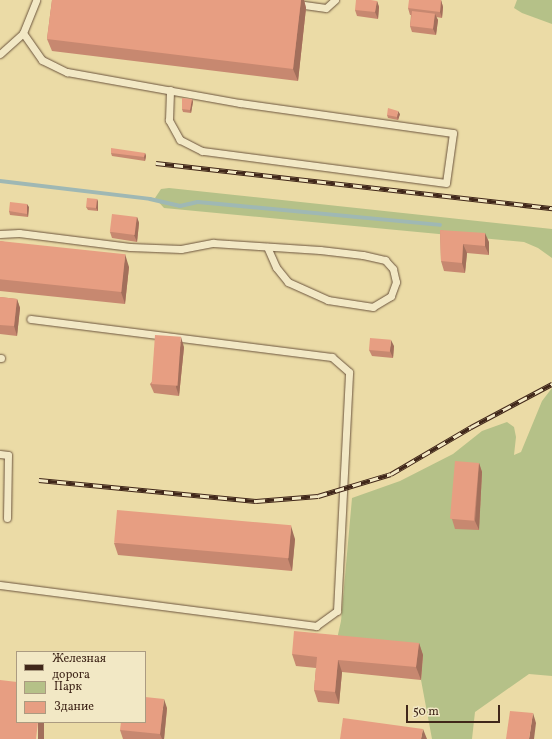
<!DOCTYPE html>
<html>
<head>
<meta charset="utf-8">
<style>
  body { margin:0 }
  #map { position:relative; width:552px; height:739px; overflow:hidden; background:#ebdba6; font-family:Vollkorn,serif }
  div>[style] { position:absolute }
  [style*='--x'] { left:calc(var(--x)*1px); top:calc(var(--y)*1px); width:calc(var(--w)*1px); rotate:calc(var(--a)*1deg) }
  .green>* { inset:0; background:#b5c188 }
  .stream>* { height:4px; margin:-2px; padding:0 2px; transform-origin:2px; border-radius:2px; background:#9fb8b4 }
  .roads { filter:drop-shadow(0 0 1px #6b543d) drop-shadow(0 0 1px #6b543d) }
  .service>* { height:7px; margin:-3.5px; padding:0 3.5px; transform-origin:3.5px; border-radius:3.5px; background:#f2e8c5 }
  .rail>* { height:4.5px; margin-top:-2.25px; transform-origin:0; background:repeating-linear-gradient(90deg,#f2e8c5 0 9px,#40271a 0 18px); box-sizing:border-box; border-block:1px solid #40271a }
  .wall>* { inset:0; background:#c78870 }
  .shaded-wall>* { inset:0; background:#a26f5b; transform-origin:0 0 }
  .building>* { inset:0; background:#e79e82; transform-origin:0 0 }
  span { translate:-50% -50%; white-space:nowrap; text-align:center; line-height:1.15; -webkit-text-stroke:3px #f2e8c5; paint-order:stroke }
  .legend { position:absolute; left:16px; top:651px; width:130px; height:72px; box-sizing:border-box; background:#f2e8c5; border:1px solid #ab9b81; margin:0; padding:5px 7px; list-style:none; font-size:12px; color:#40271a }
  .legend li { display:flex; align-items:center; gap:8px; height:20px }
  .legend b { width:20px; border:1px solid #ab9b81 }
  .scale { position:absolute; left:406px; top:705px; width:94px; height:18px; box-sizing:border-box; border:2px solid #40271a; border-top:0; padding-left:5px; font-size:12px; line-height:14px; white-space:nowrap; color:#40271a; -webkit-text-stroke:3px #f2e8c5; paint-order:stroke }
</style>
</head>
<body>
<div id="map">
  <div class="green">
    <div style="clip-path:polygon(517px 0,552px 0,552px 24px,522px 13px,514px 8px)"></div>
    <div style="clip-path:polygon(169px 188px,552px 229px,552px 258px,538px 248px,524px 242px,164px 208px,155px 198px,161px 189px)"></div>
    <div style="clip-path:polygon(552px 388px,552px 676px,529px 674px,475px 712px,472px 739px,432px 739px,421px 680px,423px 655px,337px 639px,341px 621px,352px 498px,400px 481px,453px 454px,482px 431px,507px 422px,514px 427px,516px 437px,514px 455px,521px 452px,542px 401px)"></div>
  </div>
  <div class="stream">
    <div style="--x:0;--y:181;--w:151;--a:6.8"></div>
    <div style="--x:150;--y:199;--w:31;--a:13"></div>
    <div style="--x:180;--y:206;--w:18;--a:-13"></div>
    <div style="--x:198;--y:202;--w:243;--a:5.4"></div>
  </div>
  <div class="roads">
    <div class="service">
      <div style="--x:297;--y:4;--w:29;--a:8"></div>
      <div style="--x:326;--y:8;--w:12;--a:-42"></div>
      <div style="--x:23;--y:33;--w:33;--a:55"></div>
      <div style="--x:42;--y:60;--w:28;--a:26"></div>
      <div style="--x:67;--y:72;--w:176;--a:10.2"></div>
      <div style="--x:240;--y:103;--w:215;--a:8"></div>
      <div style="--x:453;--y:133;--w:50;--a:98"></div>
      <div style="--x:446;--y:183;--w:246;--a:-172.5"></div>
      <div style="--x:202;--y:151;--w:25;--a:-153"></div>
      <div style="--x:180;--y:140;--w:23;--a:-119"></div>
      <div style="--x:169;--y:120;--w:30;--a:-88"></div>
      <div style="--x:0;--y:54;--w:31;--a:-42"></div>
      <div style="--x:23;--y:33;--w:35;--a:-68"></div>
      <div style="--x:0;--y:234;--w:19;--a:-3"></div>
      <div style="--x:19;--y:233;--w:112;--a:7.2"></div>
      <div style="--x:130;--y:247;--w:51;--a:2.2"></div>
      <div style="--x:181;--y:249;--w:33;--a:-11"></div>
      <div style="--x:213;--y:243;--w:107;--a:3.7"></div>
      <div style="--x:320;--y:250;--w:43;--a:6.6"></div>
      <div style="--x:363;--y:255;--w:23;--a:13"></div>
      <div style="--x:385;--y:260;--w:12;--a:48"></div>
      <div style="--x:393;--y:269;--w:13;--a:77"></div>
      <div style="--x:396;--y:282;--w:15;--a:110"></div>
      <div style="--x:391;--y:296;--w:21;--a:149"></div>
      <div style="--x:373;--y:307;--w:46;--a:-171.2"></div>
      <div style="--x:328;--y:300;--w:44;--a:-155.8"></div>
      <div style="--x:288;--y:282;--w:19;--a:-129"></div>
      <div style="--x:276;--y:267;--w:22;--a:-114"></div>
      <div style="--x:0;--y:358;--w:1;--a:0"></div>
      <div style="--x:0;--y:454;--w:8;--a:7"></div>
      <div style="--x:8;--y:455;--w:63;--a:90.9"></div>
      <div style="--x:0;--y:585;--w:319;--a:7.4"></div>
      <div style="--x:316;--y:626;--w:26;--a:-36"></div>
      <div style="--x:337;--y:611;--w:239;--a:-87.1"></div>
      <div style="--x:349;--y:372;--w:23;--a:-139"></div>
      <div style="--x:332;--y:357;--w:304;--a:-172.8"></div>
    </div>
  </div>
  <div class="rail">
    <div style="--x:156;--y:163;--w:399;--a:6.5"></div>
    <div style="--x:39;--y:480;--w:218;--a:5.5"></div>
    <div style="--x:256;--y:501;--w:62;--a:-4.6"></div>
    <div style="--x:318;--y:496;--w:76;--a:-16.8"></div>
    <div style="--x:391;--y:474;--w:93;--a:-30.4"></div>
    <div style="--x:471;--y:427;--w:92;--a:-28"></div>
  </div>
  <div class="wall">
    <div style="clip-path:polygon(52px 0,304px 0,306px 8px,298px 81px,52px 51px,47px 39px)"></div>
    <div style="clip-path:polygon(441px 0,443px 7px,442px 18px,436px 17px,438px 20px,436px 35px,412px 32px,410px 26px,411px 15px,410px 15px,408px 8px)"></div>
    <div style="clip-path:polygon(377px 1px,379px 7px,378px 19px,357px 16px,355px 10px)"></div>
    <div style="clip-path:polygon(192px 99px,193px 102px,191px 113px,183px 112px,182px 109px)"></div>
    <div style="clip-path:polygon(400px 114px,398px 120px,388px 118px,387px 115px)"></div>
    <div style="clip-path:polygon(111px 153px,145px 153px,146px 156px,145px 161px,112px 156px)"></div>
    <div style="clip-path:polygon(97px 199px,98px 202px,98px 211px,88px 210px,86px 207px)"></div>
    <div style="clip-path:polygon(29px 207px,28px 217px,10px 215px,9px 211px)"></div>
    <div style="clip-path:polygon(137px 217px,139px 223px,137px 242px,112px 238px,110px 232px)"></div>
    <div style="clip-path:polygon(440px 230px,489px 242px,489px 255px,467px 253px,465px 273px,444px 271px,441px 261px)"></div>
    <div style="clip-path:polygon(0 241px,129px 267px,125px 304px,0 291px)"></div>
    <div style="clip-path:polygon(0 297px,17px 299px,20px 308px,17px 336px,0 334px)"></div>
    <div style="clip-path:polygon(394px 346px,393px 358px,372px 356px,369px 350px)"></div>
    <div style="clip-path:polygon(184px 347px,179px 396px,154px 393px,150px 384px)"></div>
    <div style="clip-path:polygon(479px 463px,482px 472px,479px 530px,455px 529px,452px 519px)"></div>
    <div style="clip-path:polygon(295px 539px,292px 571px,118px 555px,114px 543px)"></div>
    <div style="clip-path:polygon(419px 643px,423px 655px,421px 680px,342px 672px,339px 704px,318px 702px,314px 690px,316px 668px,296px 666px,292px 654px)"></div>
    <div style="clip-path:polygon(167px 708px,164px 739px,123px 739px,120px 730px)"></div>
  </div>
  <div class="shaded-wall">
    <div style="clip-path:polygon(301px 0,304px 0,306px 8px,298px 81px,293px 69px)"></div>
    <div style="clip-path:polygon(441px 0,443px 7px,442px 18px,440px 12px)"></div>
    <div style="clip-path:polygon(377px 1px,379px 7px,378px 19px,375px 12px)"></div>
    <div style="clip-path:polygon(435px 14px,438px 20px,436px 35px,433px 29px)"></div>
    <div style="clip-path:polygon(192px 99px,193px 102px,191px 113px,190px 110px)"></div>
    <div style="clip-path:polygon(398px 111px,400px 114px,398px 120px,397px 117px)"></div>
    <div style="clip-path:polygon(145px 153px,146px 156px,145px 161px,144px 157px)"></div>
    <div style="clip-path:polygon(97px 199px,98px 202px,98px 211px,96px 208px)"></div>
    <div style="clip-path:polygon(27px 204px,29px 207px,28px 217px,27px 214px)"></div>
    <div style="clip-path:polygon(137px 217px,139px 223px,137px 242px,134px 235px)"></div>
    <div style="clip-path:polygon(485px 233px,489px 242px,489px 255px,485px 246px)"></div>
    <div style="clip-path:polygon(463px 244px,467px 253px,465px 273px,462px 263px)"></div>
    <div style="clip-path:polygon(125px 254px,129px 267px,125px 304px,121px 292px)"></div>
    <div style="clip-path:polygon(17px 299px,20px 308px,17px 336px,14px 326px)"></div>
    <div style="clip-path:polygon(181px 337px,184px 347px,179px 396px,176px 387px)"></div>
    <div style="clip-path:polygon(391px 340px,394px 346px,393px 358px,390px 351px)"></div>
    <div style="clip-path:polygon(479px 463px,482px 472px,479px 530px,475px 521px)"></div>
    <div style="clip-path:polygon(291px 526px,295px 539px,292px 571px,288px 559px)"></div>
    <div style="clip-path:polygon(419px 643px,423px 655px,421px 680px,416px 667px)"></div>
    <div style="clip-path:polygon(338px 660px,342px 672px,339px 704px,335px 692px)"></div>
    <div style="clip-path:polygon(164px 699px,167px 708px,164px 739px,162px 739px,160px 734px)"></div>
    <div style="clip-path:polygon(533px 713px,536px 723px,534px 739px,529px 739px)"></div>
    <div style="left:38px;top:722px;width:6px;height:17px"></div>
    <div style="clip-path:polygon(423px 729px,427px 739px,421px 739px)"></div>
  </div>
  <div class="building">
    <div style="clip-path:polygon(52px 0,301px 0,293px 69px,47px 39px)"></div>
    <div style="clip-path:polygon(356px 0,371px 0,377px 1px,375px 12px,355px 10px)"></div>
    <div style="clip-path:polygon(409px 0,441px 0,440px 12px,408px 8px)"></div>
    <div style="left:412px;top:11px;width:23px;height:15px;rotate:7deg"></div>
    <div style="clip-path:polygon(182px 98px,192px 99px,190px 110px,182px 109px)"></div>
    <div style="clip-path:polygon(388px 108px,398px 111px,397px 117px,387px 115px)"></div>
    <div style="clip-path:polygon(111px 148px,145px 153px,144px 157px,111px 153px)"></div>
    <div style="left:87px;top:198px;width:10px;height:9px;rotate:6deg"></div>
    <div style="clip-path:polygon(10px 202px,27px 204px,27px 214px,9px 211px)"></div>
    <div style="left:112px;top:214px;width:25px;height:18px;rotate:7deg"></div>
    <div style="clip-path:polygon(440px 230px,485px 233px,485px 246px,463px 244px,462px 263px,441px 261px)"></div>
    <div style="left:0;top:241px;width:126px;height:38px;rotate:6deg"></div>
    <div style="clip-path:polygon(0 297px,17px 299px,14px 326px,0 325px)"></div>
    <div style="left:155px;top:335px;width:26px;height:49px;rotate:4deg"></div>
    <div style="left:370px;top:338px;width:21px;height:12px;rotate:5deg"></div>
    <div style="left:455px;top:461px;width:24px;height:58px;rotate:5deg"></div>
    <div style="left:117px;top:510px;width:175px;height:33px;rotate:5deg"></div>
    <div style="clip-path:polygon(294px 631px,419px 643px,416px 667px,338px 660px,335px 692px,314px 690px,317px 657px,292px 654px)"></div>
    <div style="clip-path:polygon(0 680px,17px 682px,17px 722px,38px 722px,36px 739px,0 739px)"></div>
    <div style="clip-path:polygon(145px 697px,164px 699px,160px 734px,120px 730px,121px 722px,145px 722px)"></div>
    <div style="clip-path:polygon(510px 711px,533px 713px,529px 739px,506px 739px)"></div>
    <div style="clip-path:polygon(343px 718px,423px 729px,421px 739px,340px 739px)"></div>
  </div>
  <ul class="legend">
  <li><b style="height:5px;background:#40271a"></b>Железная дорога</li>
  <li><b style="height:11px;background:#b5c188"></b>Парк</li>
  <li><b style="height:11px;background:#e79e82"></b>Здание</li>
  </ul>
  <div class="scale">50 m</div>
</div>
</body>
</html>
